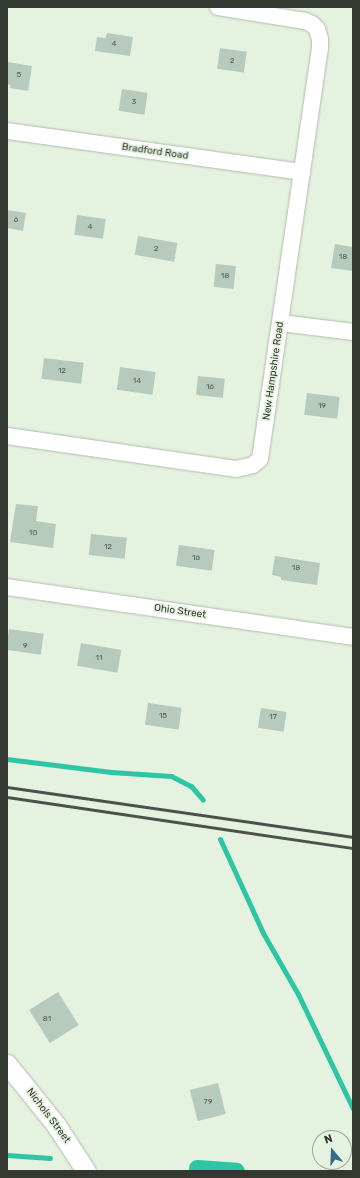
<!DOCTYPE html>
<html>
<head>
<meta charset="utf-8">
<style>
  body { margin:0 }
  #map { position:relative; width:360px; height:1178px; overflow:hidden; background:#e5f2e0; font-family:Rubik,sans-serif }
  div>[style] { position:absolute }
  [style*='--x'] { left:calc(var(--x)*1px); top:calc(var(--y)*1px); width:calc(var(--w)*1px); rotate:calc(var(--a)*1deg) }
  .stream>* { height:5px; margin:-2.5px; padding:0 2.5px; transform-origin:2.5px; border-radius:2.5px; background:#2ec5a6 }
  .canal>* { height:17px; margin:-8.5px; padding:0 8.5px; transform-origin:8.5px; border-radius:8.5px; background:#2ec5a6 }
  .building>* { inset:0; background:#b6cabd; transform-origin:0 0 }
  .roads { filter:drop-shadow(0 0 1px #b0bcab) drop-shadow(0 0 1px #b0bcab) }
  .minor>* { height:16px; margin:-8px; padding:0 8px; transform-origin:8px; border-radius:8px; background:#fff }
  .tertiary>* { height:19px; margin:-9.5px; padding:0 9.5px; transform-origin:9.5px; border-radius:9.5px; background:#fff }
  .rail>* { height:3px; margin:-1.5px; padding:0 1.5px; transform-origin:1.5px; border-radius:1.5px; background:#4c524a }
  span { translate:-50% -50%; white-space:nowrap; text-align:center; line-height:1.15; -webkit-text-stroke:3.5px #e5f2e0; paint-order:stroke }
  .number-label { font-size:8px; color:#545c54 }
  .number-label span { -webkit-text-stroke-width:0 }
  .street-label { font-size:10px; color:#333831 }
  .frame { position:absolute; inset:0; border:8px solid #333831; pointer-events:none }
  .north { position:absolute; left:312px; top:1130px; width:40px; height:40px; box-sizing:border-box; background:#e5f2e0; border:1px solid #9ea89a; border-radius:50%; rotate:341deg; font-size:11px; font-weight:700; line-height:16px; text-align:center; color:#333831 }
  .north::after { content:''; display:block; margin:auto; width:14px; height:18px; background:#346b86; clip-path:polygon(50% 0,100% 100%,50% 72%,0 100%) }
</style>
</head>
<body>
<div id="map">
  <div class="stream">
    <div style="--x:7;--y:759;--w:105;--a:7.1"></div>
    <div style="--x:111;--y:772;--w:60;--a:3.8"></div>
    <div style="--x:171;--y:776;--w:22;--a:27"></div>
    <div style="--x:191;--y:786;--w:18;--a:49"></div>
    <div style="--x:220;--y:839;--w:103;--a:65.4"></div>
    <div style="--x:263;--y:933;--w:70;--a:60.2"></div>
    <div style="--x:298;--y:994;--w:127;--a:64.4"></div>
    <div style="--x:7;--y:1155;--w:43;--a:4"></div>
  </div>
  <div class="canal">
    <div style="--x:197;--y:1168;--w:39;--a:4"></div>
  </div>
  <div class="building">
    <div style="clip-path:polygon(107px 33px,133px 37px,130px 56px,95px 51px,97px 37px,106px 38px)"></div>
    <div style="left:220px;top:48px;width:27px;height:21px;rotate:8deg"></div>
    <div style="clip-path:polygon(7px 62px,32px 66px,28px 91px,10px 88px,10px 85px,7px 84px)"></div>
    <div style="left:122px;top:89px;width:26px;height:22px;rotate:9deg"></div>
    <div style="clip-path:polygon(7px 210px,26px 213px,23px 231px,7px 228px)"></div>
    <div style="left:77px;top:215px;width:29px;height:20px;rotate:8deg"></div>
    <div style="left:138px;top:236px;width:40px;height:19px;rotate:10deg"></div>
    <div style="clip-path:polygon(335px 244px,353px 247px,353px 271px,331px 268px)"></div>
    <div style="left:216px;top:264px;width:20px;height:23px;rotate:6deg"></div>
    <div style="left:44px;top:358px;width:40px;height:21px;rotate:7deg"></div>
    <div style="left:120px;top:367px;width:36px;height:23px;rotate:8deg"></div>
    <div style="left:198px;top:376px;width:27px;height:19px;rotate:6deg"></div>
    <div style="left:307px;top:393px;width:33px;height:22px;rotate:7deg"></div>
    <div style="clip-path:polygon(16px 504px,38px 506px,36px 521px,56px 524px,53px 548px,10px 542px)"></div>
    <div style="left:91px;top:534px;width:36px;height:21px;rotate:6deg"></div>
    <div style="left:179px;top:545px;width:36px;height:21px;rotate:8deg"></div>
    <div style="clip-path:polygon(275px 556px,320px 563px,317px 585px,281px 580px,281px 577px,272px 575px)"></div>
    <div style="left:9px;top:629px;width:35px;height:21px;rotate:8deg"></div>
    <div style="left:81px;top:643px;width:41px;height:23px;rotate:10deg"></div>
    <div style="left:148px;top:703px;width:34px;height:22px;rotate:8deg"></div>
    <div style="left:261px;top:708px;width:26px;height:20px;rotate:9deg"></div>
    <div style="left:58px;top:992px;width:39px;height:34px;rotate:58deg"></div>
    <div style="left:218px;top:1083px;width:32px;height:29px;rotate:76deg"></div>
  </div>
  <div class="roads">
    <div class="minor">
      <div style="--x:7;--y:131;--w:298;--a:7.9"></div>
      <div style="--x:281;--y:323;--w:73;--a:7.1"></div>
      <div style="--x:7;--y:436;--w:231;--a:8.2"></div>
      <div style="--x:236;--y:469;--w:17;--a:-13"></div>
      <div style="--x:253;--y:465;--w:9;--a:-41"></div>
      <div style="--x:260;--y:459;--w:415;--a:-81.7"></div>
      <div style="--x:320;--y:48;--w:9;--a:-90"></div>
      <div style="--x:320;--y:39;--w:10;--a:-107"></div>
      <div style="--x:317;--y:29;--w:7;--a:-135"></div>
      <div style="--x:312;--y:24;--w:8;--a:-157"></div>
      <div style="--x:305;--y:21;--w:88;--a:-170.9"></div>
      <div style="--x:7;--y:587;--w:350;--a:8.2"></div>
    </div>
    <div class="tertiary">
      <div style="--x:7;--y:1064;--w:78;--a:51.2"></div>
      <div style="--x:56;--y:1125;--w:55;--a:56.9"></div>
    </div>
  </div>
  <div class="rail">
    <div style="--x:7;--y:787;--w:350;--a:8.2"></div>
    <div style="--x:7;--y:797;--w:350;--a:8.4"></div>
  </div>
  <div class="number-label">
    <span style="left:114px;top:44px">4</span>
    <span style="left:232px;top:61px">2</span>
    <span style="left:19px;top:75px">5</span>
    <span style="left:134px;top:102px">3</span>
    <span style="left:16px;top:220px">6</span>
    <span style="left:90px;top:227px">4</span>
    <span style="left:156px;top:249px">2</span>
    <span style="left:343px;top:257px">18</span>
    <span style="left:225px;top:276px">18</span>
    <span style="left:62px;top:371px">12</span>
    <span style="left:137px;top:381px">14</span>
    <span style="left:210px;top:387px">16</span>
    <span style="left:322px;top:406px">19</span>
    <span style="left:33px;top:533px">10</span>
    <span style="left:108px;top:547px">12</span>
    <span style="left:196px;top:558px">16</span>
    <span style="left:296px;top:568px">18</span>
    <span style="left:25px;top:646px">9</span>
    <span style="left:99px;top:658px">11</span>
    <span style="left:163px;top:716px">15</span>
    <span style="left:273px;top:717px">17</span>
    <span style="left:47px;top:1019px">81</span>
    <span style="left:208px;top:1102px">79</span>
  </div>
  <div class="street-label">
    <span style="left:155px;top:152px;rotate:8deg">Bradford Road</span>
    <span style="left:274px;top:371px;rotate:-82deg">New Hampshire Road</span>
    <span style="left:180px;top:612px;rotate:8deg">Ohio Street</span>
    <span style="left:48px;top:1116px;rotate:53deg">Nichols Street</span>
  </div>
  <div class="frame"></div>
  <div class="north">N</div>
</div>
</body>
</html>
